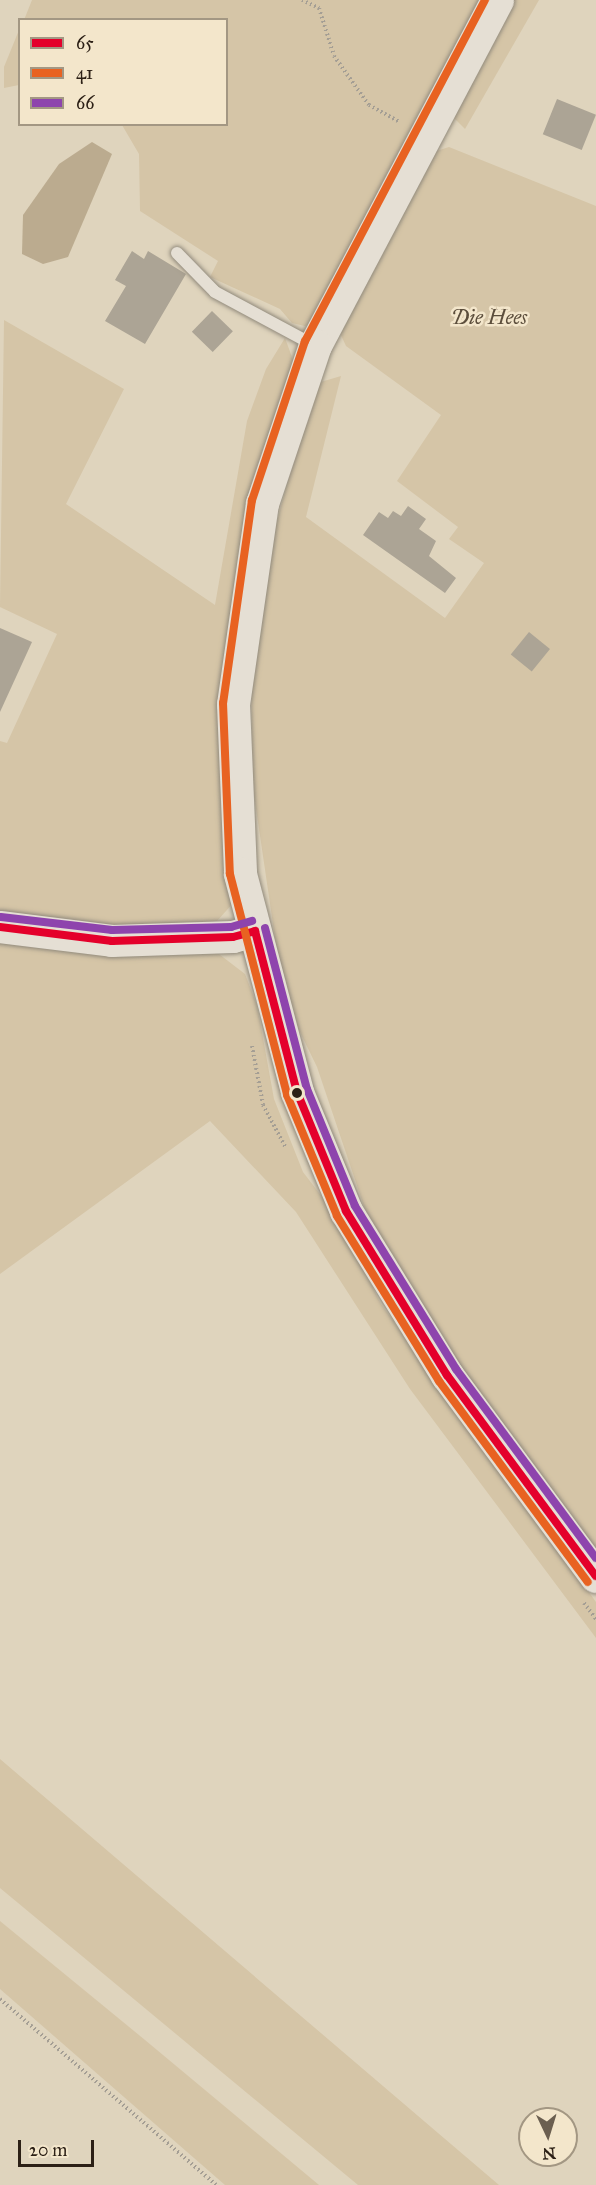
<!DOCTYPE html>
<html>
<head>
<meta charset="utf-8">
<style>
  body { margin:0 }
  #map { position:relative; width:596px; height:2185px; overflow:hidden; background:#dfd4bd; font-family:"IM FELL Great Primer",serif }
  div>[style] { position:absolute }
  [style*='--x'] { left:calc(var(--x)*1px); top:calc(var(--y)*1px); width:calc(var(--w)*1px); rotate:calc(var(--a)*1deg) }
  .green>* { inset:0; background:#d5c5a7 }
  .water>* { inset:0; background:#bbab8f }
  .building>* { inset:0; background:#aca495; transform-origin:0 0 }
  .path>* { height:4px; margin-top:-2px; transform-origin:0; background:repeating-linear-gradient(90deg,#a49e94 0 1.5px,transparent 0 4.5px) }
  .roads { filter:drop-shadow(0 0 2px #918a7c) drop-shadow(0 0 2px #918a7c) }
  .service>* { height:12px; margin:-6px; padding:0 6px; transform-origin:6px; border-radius:6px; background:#e5dfd4 }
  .tertiary>* { height:32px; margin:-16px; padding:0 16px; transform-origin:16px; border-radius:16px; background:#e5dfd4 }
  .secondary>* { height:33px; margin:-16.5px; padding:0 16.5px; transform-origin:16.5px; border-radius:16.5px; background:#e5dfd4 }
  .bus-1>* { height:8px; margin:-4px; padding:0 4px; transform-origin:4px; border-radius:4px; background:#e4002b }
  .bus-2>* { height:8px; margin:-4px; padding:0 4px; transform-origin:4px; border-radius:4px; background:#e86221 }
  .bus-3>* { height:8px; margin:-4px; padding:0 4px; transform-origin:4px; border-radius:4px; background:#8e44ad }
  .dots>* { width:16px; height:16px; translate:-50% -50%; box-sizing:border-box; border:3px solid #f3e6cb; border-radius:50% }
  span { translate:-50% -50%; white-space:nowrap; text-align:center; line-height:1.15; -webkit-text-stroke:5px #f3e6cb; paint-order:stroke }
  .park-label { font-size:21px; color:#5c4e3c; font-style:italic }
  .legend { position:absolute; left:18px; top:18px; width:210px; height:108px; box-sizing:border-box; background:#f3e6cb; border:2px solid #a39783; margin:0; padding:8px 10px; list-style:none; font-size:18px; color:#2c2016 }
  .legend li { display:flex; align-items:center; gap:12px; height:30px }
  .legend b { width:30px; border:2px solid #a39783 }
  .north { position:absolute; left:518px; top:2107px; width:60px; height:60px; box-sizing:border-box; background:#f3e6cb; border:2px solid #a39783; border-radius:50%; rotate:176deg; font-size:16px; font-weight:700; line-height:24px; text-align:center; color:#2c2016 }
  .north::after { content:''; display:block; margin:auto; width:21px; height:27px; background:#6b5f50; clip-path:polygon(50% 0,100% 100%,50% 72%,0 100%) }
  .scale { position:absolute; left:18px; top:2140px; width:76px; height:27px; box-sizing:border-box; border:3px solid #2c2016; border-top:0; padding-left:8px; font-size:18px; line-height:21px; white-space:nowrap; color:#2c2016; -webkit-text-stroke:4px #f3e6cb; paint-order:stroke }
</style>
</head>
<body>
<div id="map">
  <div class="green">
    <div style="clip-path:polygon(32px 0,482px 0,309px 327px,292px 323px,280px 309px,210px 277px,218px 261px,140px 211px,139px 154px,122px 125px,226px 124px,226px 20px,24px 20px)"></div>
    <div style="clip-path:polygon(513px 0,539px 0,465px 129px,451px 115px)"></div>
    <div style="clip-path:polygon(19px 30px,19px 85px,4px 88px,4px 67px)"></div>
    <div style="clip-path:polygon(449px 147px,596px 206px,596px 1553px,458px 1364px,374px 1236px,317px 1067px,284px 999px,253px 788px,251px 674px,273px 536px,314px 384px,341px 376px,306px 517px,445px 618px,484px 563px,449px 539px,458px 527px,397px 481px,441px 415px,346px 346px,340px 333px,427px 154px)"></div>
    <div style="clip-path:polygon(4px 320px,124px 389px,66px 504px,215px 605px,247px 421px,266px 369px,285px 338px,293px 360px,260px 467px,235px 901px,217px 921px,170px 930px,88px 929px,0 915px,0 741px,7px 743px,57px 634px,0 607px)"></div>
    <div style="clip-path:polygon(0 943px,215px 951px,245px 974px,257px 1005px,274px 1099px,303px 1172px,335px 1214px,381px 1304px,596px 1602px,596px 1638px,410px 1389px,296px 1212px,210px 1121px,0 1274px)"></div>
    <div style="clip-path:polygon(0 1759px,438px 2133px,499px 2185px,358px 2185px,0 1888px)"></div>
    <div style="clip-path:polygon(0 1921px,145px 2040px,319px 2185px,225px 2185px,0 1989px)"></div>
  </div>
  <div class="water">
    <div style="clip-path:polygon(92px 142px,112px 154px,68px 257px,43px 264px,22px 254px,23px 215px,59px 164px)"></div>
  </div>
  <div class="building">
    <div style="left:557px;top:99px;width:42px;height:38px;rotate:22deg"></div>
    <div style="clip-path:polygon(132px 251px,144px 259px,148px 251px,186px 274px,145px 344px,105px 321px,126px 286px,115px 280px)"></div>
    <div style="left:212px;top:311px;width:29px;height:29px;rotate:44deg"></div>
    <div style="clip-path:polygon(408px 506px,426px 519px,419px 529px,436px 541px,429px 556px,456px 578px,445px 593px,363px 535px,379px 512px,388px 518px,393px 511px,401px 516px)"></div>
    <div style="clip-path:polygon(0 628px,32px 642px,0 712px)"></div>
    <div style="left:529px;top:632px;width:27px;height:29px;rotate:39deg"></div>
  </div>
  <div class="path">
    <div style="--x:302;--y:0;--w:19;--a:25"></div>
    <div style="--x:319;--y:8;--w:50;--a:72.6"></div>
    <div style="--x:334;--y:56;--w:60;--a:54.5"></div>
    <div style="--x:369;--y:105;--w:35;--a:29"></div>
    <div style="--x:252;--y:1046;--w:60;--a:79.4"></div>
    <div style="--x:263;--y:1105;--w:49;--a:61.9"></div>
    <div style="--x:584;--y:1603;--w:20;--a:53"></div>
    <div style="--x:0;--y:1999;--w:285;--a:40.7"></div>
  </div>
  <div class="roads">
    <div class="service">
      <div style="--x:177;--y:253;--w:54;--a:45.7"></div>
      <div style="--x:215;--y:292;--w:112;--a:28.2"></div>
    </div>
    <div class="tertiary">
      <div style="--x:0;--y:927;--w:113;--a:7.1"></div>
      <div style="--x:112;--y:941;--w:121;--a:-1.9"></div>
      <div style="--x:233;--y:937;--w:23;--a:-15"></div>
    </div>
    <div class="secondary">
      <div style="--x:497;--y:0;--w:390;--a:117.8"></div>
      <div style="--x:315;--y:345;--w:167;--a:108.5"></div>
      <div style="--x:262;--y:503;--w:203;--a:98.2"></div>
      <div style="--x:233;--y:704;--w:170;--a:87.6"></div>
      <div style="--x:240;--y:874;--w:225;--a:75.3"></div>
      <div style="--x:297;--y:1092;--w:129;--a:67.6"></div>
      <div style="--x:346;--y:1211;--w:193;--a:58.4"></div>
      <div style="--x:447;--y:1375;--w:250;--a:53.5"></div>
    </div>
  </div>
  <div class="bus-1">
    <div style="--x:0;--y:927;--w:113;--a:7.1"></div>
    <div style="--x:112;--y:941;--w:121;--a:-1.9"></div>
    <div style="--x:233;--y:937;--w:23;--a:-15"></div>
    <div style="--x:255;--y:931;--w:166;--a:75.4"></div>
    <div style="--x:297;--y:1092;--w:129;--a:67.6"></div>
    <div style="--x:346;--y:1211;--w:193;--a:58.4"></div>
    <div style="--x:447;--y:1375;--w:250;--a:53.5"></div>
  </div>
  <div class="bus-2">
    <div style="--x:485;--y:0;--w:386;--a:117.8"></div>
    <div style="--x:305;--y:341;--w:168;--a:108.4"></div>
    <div style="--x:252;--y:500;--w:205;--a:98.1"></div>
    <div style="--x:223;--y:703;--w:171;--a:87.7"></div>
    <div style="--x:230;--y:874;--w:228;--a:75.5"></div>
    <div style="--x:287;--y:1095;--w:131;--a:67.5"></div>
    <div style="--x:337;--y:1216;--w:194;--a:58.3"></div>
    <div style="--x:439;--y:1381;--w:250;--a:53.5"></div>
  </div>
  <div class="bus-3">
    <div style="--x:1;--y:917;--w:112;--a:6.7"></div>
    <div style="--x:112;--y:930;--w:119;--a:-1.4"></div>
    <div style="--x:231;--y:927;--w:22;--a:-16"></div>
    <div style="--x:265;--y:928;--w:166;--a:75.4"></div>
    <div style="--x:307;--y:1089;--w:126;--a:67.7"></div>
    <div style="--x:355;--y:1206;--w:192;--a:58.2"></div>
    <div style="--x:456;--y:1369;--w:235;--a:53.5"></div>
  </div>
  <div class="dots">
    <div style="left:297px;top:1093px;background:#2c2016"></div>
  </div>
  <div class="park-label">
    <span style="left:489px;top:317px">Die Hees</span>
  </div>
  <ul class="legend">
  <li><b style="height:8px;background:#e4002b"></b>65</li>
  <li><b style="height:8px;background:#e86221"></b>41</li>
  <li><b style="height:8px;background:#8e44ad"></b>66</li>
  </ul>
  <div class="north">N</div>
  <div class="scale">20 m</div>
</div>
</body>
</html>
